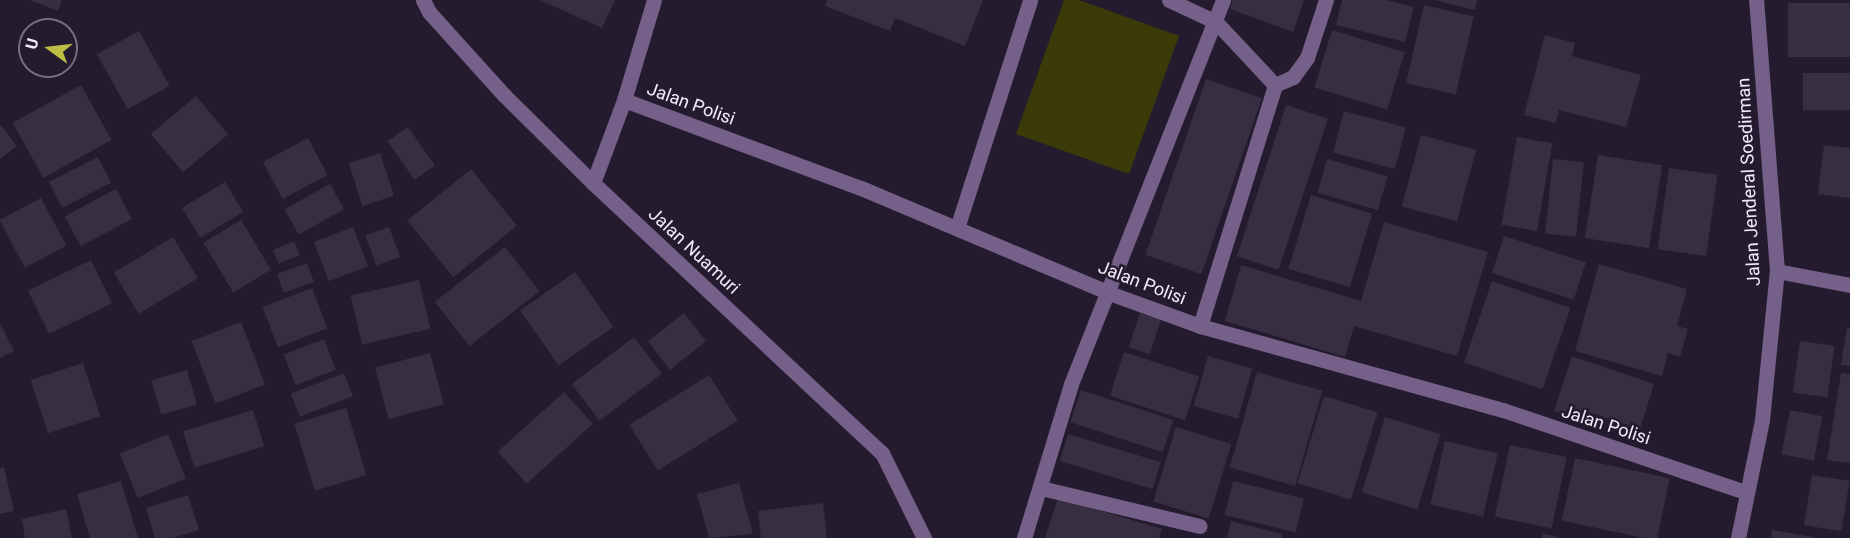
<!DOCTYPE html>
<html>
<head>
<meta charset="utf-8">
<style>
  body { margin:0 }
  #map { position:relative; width:1850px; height:538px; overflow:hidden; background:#251b2e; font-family:Roboto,sans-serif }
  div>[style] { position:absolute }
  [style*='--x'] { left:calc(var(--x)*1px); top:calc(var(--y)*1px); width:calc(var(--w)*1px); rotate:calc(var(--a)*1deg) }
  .green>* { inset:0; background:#3a3b08 }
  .building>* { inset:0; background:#382e42; transform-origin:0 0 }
  .minor>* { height:15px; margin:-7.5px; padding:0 7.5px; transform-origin:7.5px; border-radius:7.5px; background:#746089 }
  span { translate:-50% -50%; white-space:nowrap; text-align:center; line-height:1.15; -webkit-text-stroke:5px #251b2e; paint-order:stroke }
  .street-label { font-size:18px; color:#f1ebf8 }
  .north { position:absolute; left:18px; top:18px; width:60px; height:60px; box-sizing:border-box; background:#251b2e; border:2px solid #776e7f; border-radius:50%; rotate:285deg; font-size:16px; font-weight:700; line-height:24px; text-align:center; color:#f1ebf8 }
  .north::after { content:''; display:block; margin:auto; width:21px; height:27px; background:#bcbf44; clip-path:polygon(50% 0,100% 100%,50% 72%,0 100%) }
</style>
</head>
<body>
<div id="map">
  <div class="green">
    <div style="clip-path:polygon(1064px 0,1079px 0,1179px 36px,1129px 174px,1016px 134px)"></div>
  </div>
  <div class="building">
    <div style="clip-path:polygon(30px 0,62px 0,58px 11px)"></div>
    <div style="clip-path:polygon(540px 0,615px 0,602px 28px)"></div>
    <div style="clip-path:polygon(827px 0,983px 0,965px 46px,895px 18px,890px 31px,825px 6px)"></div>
    <div style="clip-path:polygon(1233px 0,1304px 0,1293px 32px,1230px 9px)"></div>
    <div style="clip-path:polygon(1342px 0,1386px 0,1414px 7px,1405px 42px,1336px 25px)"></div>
    <div style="clip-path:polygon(1434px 0,1477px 0,1475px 10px)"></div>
    <div style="left:1850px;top:3px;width:54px;height:62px;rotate:90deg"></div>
    <div style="left:1424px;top:5px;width:51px;height:80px;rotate:13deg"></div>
    <div style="left:1332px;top:30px;width:76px;height:60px;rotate:17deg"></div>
    <div style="left:139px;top:31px;width:63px;height:48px;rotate:61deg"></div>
    <div style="clip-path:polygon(1545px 35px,1575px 43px,1572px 56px,1641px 75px,1626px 127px,1559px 110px,1556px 123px,1524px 115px)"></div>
    <div style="left:1850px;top:73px;width:37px;height:47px;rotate:90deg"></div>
    <div style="left:1206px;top:79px;width:59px;height:186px;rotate:19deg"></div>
    <div style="left:81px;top:85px;width:63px;height:78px;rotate:61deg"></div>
    <div style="left:196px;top:96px;width:50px;height:59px;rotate:50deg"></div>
    <div style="left:1286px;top:105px;width:44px;height:159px;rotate:18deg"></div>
    <div style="left:1344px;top:111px;width:64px;height:43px;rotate:15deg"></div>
    <div style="clip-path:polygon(0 124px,17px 146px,0 159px)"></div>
    <div style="left:408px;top:127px;width:47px;height:25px;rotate:55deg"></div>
    <div style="left:1421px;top:135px;width:57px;height:74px;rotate:15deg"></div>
    <div style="left:1517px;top:137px;width:36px;height:89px;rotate:10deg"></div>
    <div style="left:308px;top:138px;width:42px;height:51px;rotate:62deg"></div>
    <div style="clip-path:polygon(1824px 145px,1850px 148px,1850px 198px,1818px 194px)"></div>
    <div style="left:380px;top:153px;width:45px;height:33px;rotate:72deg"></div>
    <div style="left:1598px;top:155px;width:65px;height:84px;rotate:9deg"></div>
    <div style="left:98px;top:157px;width:29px;height:55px;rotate:63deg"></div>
    <div style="left:1327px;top:159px;width:63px;height:35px;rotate:16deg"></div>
    <div style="left:1553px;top:159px;width:31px;height:75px;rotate:6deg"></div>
    <div style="left:1669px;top:168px;width:49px;height:82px;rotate:8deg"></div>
    <div style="left:471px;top:169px;width:73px;height:82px;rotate:51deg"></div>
    <div style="left:225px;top:182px;width:35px;height:50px;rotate:59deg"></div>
    <div style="left:330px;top:184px;width:29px;height:52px;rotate:61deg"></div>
    <div style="left:116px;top:189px;width:34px;height:58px;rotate:62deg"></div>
    <div style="left:1311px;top:195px;width:64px;height:77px;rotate:17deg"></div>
    <div style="left:41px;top:198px;width:54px;height:47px;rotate:62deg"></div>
    <div style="left:241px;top:220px;width:58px;height:44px;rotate:59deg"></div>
    <div style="clip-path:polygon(1384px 222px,1488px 252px,1457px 356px,1354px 326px,1345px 357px,1225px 321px,1241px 265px,1361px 301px)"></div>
    <div style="left:353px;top:227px;width:42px;height:42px;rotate:69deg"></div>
    <div style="left:389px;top:227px;width:32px;height:25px;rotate:70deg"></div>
    <div style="left:1504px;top:236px;width:86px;height:39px;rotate:18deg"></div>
    <div style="left:173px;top:237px;width:48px;height:69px;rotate:59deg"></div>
    <div style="left:294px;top:241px;width:15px;height:23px;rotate:67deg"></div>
    <div style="left:505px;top:247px;width:56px;height:89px;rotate:52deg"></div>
    <div style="left:91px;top:260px;width:48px;height:70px;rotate:64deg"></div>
    <div style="left:307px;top:263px;width:20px;height:32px;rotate:70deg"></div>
    <div style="clip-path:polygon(1599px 264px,1687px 289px,1677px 326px,1688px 329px,1680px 357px,1668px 353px,1662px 376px,1575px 351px)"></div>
    <div style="left:575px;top:272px;width:67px;height:67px;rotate:55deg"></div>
    <div style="left:419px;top:280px;width:50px;height:70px;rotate:77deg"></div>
    <div style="left:1492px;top:281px;width:83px;height:86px;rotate:19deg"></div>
    <div style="left:312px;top:288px;width:43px;height:53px;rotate:69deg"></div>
    <div style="left:684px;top:313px;width:36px;height:46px;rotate:52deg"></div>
    <div style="left:1140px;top:313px;width:22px;height:36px;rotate:18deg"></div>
    <div style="left:241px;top:322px;width:67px;height:53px;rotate:69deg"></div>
    <div style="clip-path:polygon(0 323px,14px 351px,0 358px)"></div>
    <div style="clip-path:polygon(1847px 327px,1850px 328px,1850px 366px,1841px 365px)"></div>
    <div style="left:634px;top:337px;width:46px;height:78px;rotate:53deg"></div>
    <div style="left:324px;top:339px;width:33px;height:43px;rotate:69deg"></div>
    <div style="left:1800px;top:341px;width:35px;height:52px;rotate:8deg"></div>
    <div style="left:1124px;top:352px;width:79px;height:46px;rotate:18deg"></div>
    <div style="left:430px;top:353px;width:53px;height:57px;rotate:75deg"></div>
    <div style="left:1208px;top:356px;width:46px;height:52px;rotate:16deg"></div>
    <div style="clip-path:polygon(1572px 356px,1654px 384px,1640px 429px,1588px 412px,1585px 421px,1554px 411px)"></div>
    <div style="left:83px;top:363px;width:56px;height:55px;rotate:72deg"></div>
    <div style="left:187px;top:370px;width:36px;height:37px;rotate:74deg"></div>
    <div style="left:1257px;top:372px;width:68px;height:99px;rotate:16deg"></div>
    <div style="left:344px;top:373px;width:25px;height:57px;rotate:69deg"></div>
    <div style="clip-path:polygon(1841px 373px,1850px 374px,1850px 463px,1827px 460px)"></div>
    <div style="left:709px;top:375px;width:54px;height:94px;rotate:58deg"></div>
    <div style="left:1081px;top:390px;width:97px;height:34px;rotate:18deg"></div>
    <div style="left:564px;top:392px;width:43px;height:89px;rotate:48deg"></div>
    <div style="left:1324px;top:396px;width:56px;height:91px;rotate:17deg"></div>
    <div style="left:346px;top:408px;width:70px;height:54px;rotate:73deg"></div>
    <div style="left:253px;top:410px;width:38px;height:73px;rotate:73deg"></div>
    <div style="left:1790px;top:410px;width:33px;height:45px;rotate:11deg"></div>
    <div style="left:1385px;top:417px;width:58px;height:79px;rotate:17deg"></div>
    <div style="left:1176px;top:427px;width:58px;height:78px;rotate:17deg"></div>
    <div style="left:168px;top:434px;width:48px;height:52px;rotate:68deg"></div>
    <div style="left:1068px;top:434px;width:97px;height:28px;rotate:17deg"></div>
    <div style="left:1445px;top:441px;width:54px;height:65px;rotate:13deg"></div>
    <div style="left:1510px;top:445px;width:58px;height:73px;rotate:12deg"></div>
    <div style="left:1575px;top:458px;width:97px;height:64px;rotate:12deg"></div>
    <div style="clip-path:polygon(4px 467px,14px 511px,0 514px,0 468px)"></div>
    <div style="left:1812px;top:475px;width:38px;height:51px;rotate:9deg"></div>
    <div style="clip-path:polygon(121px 481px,138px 538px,90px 538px,77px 494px)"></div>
    <div style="left:1233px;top:481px;width:73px;height:35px;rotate:14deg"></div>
    <div style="clip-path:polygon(739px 483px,753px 534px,709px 538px,697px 494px)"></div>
    <div style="clip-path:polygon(188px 495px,199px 530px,173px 538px,155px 538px,146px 508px)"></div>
    <div style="clip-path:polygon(1058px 498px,1162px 529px,1159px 538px,1045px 538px)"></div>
    <div style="clip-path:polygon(823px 503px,827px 538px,761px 538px,758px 511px)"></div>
    <div style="clip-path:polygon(66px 509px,72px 538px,25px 538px,22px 519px)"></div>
    <div style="clip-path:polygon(1231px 521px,1282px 534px,1281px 538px,1227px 538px)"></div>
    <div style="clip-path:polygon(1772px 530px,1813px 537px,1813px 538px,1771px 538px)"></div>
    <div style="clip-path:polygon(1543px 534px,1559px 537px,1559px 538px,1542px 538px)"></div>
  </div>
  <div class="minor">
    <div style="--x:423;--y:0;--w:13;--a:63"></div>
    <div style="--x:429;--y:12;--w:112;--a:47.9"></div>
    <div style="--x:504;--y:95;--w:125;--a:44.7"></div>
    <div style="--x:593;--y:183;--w:396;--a:43.1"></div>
    <div style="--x:882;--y:453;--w:95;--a:63.7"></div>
    <div style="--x:1169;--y:0;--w:52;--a:25.1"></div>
    <div style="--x:1216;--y:22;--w:86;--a:46.9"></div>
    <div style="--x:624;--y:100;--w:104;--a:-73.3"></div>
    <div style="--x:593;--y:183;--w:89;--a:-69.5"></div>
    <div style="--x:624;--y:100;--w:253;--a:20.4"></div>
    <div style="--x:861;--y:188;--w:269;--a:22.9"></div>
    <div style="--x:1109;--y:293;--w:97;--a:19.9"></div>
    <div style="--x:1200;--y:326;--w:314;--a:15.5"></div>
    <div style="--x:1503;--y:410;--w:256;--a:18.7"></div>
    <div style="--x:957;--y:228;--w:239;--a:-72.2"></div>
    <div style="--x:1777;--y:271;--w:74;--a:10.9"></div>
    <div style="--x:1200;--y:326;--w:252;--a:-72.7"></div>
    <div style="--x:1275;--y:85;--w:20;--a:-24"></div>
    <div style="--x:1293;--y:77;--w:24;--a:-54"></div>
    <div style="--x:1307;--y:58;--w:61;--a:-71.9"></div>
    <div style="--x:1041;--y:488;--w:163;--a:13.5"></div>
    <div style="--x:1024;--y:538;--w:161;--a:-73"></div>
    <div style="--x:1071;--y:384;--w:413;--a:-68.4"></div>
    <div style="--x:1738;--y:538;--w:120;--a:-78.5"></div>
    <div style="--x:1762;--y:420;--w:150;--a:-84.3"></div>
    <div style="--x:1777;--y:271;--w:272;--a:-94.4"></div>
  </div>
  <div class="street-label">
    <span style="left:691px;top:104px;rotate:20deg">Jalan Polisi</span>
    <span style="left:1749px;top:182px;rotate:-93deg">Jalan Jenderal Soedirman</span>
    <span style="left:694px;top:251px;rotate:43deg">Jalan Nuamuri</span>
    <span style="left:1142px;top:283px;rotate:21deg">Jalan Polisi</span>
    <span style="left:1606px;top:425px;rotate:18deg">Jalan Polisi</span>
  </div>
  <div class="north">U</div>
</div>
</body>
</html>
